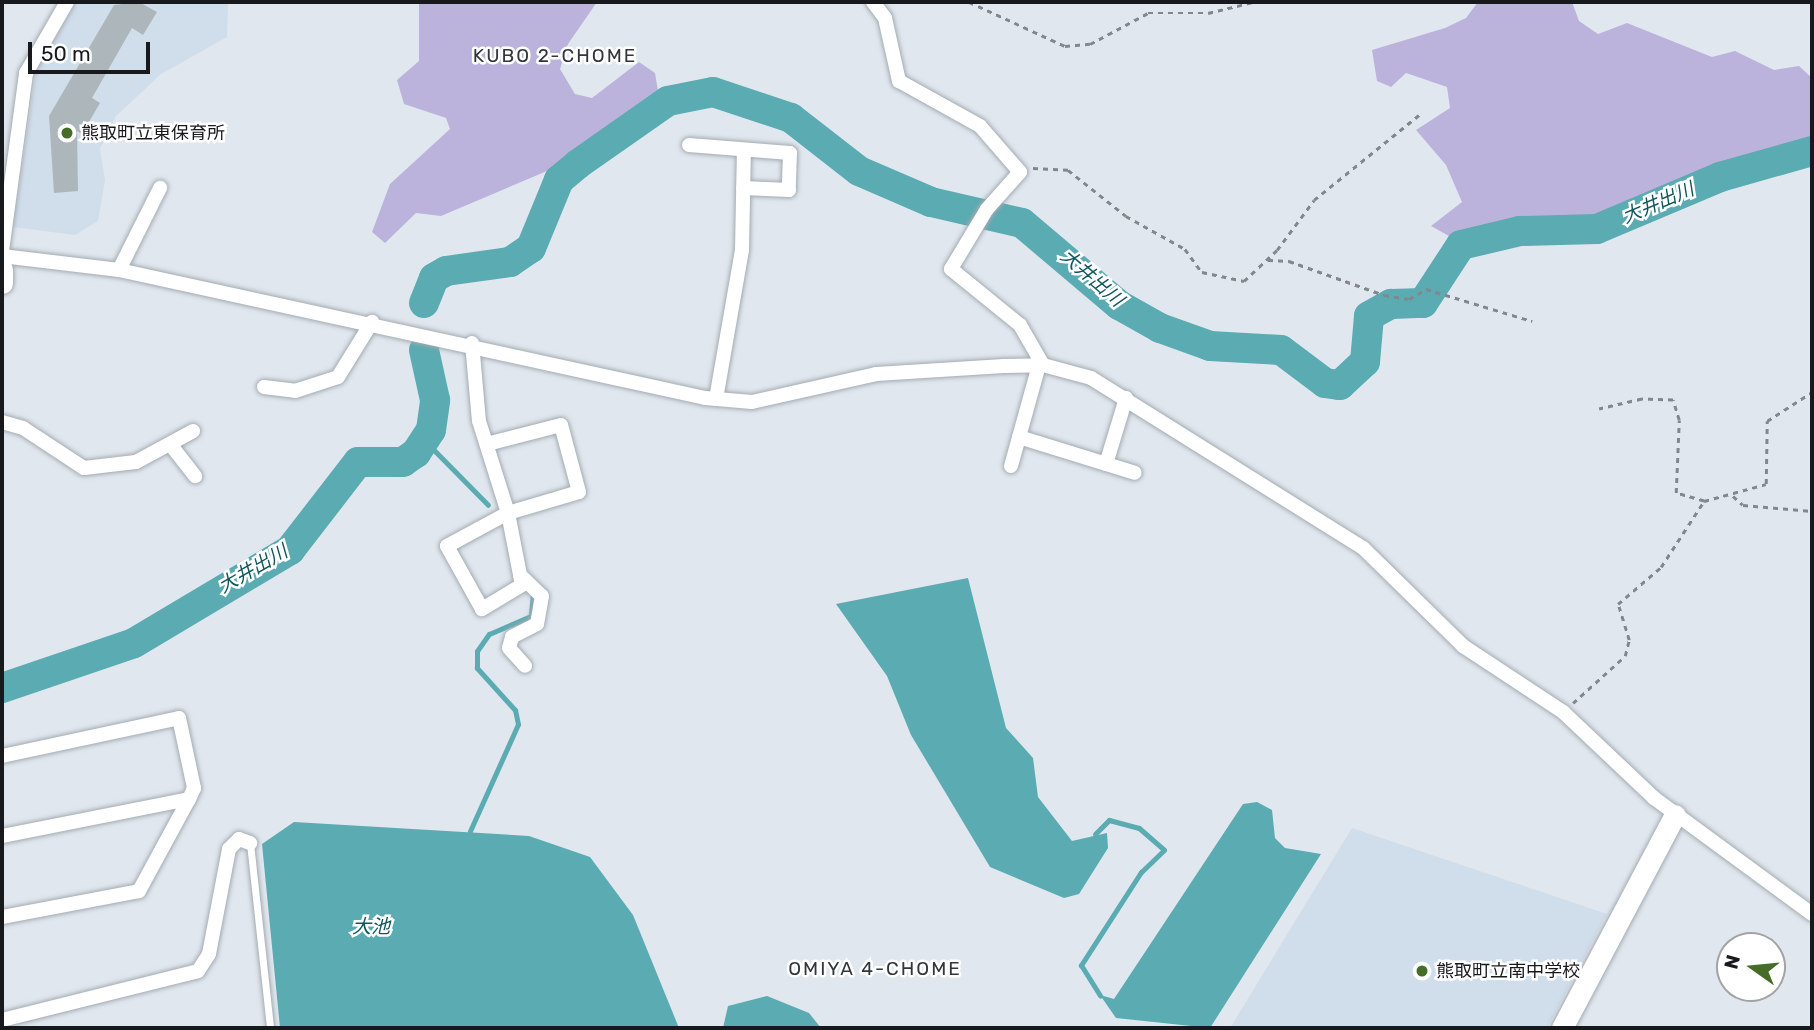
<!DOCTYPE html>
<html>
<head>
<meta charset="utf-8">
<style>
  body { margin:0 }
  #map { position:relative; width:1814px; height:1030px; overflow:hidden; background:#e0e7ee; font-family:Rubik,"Noto Sans JP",sans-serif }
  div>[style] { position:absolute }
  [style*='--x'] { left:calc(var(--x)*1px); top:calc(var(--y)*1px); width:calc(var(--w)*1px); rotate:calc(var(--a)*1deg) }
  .built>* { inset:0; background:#d0ddea }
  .green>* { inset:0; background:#bcb3dd }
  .water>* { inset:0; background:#5babb2 }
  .stream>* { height:5px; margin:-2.5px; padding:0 2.5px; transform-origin:2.5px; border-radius:2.5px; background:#5babb2 }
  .river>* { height:30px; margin:-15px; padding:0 15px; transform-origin:15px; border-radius:15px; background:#5babb2 }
  .building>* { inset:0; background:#adb7bb }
  .path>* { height:2.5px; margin-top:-1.25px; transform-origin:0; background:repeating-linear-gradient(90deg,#82878c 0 5px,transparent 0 10px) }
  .roads { filter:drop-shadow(0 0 2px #a4abb2) drop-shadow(0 0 2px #a4abb2) }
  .lane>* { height:7px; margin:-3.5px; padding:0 3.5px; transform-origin:3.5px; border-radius:3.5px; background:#fff }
  .street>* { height:14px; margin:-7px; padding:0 7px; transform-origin:7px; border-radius:7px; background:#fff }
  .secondary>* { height:21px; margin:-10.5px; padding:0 10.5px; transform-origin:10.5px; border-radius:10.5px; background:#fff }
  .dots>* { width:19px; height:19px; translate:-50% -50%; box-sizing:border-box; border:4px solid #fff; border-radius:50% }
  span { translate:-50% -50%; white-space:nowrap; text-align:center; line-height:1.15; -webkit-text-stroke:5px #fff; paint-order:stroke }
  .poi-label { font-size:18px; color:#17191c }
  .left { translate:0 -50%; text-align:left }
  .neighbourhood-label { font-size:19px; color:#31373d; letter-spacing:2px }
  .water-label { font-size:19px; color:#11575d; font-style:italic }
  .frame { position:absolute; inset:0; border:4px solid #17191c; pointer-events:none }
  .north { position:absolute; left:1716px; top:932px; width:70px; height:70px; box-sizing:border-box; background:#fff; border:2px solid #a2a3a4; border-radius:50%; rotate:285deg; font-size:19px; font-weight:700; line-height:28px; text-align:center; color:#17191c }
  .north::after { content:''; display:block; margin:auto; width:24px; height:32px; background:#456d28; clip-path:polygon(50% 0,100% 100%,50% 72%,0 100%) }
  .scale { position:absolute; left:28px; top:42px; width:122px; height:32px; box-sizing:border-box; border:4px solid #17191c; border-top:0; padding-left:9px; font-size:21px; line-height:24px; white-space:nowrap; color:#17191c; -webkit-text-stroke:5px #fff; paint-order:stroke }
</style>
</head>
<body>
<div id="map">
  <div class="built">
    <div style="clip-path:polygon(77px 2px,228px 2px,227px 37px,161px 74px,116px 116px,100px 149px,105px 180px,98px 221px,75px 235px,13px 227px,37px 67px)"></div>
    <div style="clip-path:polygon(1352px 828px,1607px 914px,1547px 1028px,1230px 1028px)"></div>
  </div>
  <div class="green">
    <div style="clip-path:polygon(419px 2px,597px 2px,568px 44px,560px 69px,575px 94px,592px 98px,639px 62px,655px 73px,658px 91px,554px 168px,441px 216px,416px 213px,385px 243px,372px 232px,390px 184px,450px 129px,446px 118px,404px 104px,397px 80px,419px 61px)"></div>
    <div style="clip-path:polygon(1478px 2px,1572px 2px,1579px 21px,1598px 34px,1627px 23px,1712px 57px,1735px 51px,1774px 70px,1799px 66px,1812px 78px,1812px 144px,1717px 171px,1595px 223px,1515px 221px,1449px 236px,1431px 226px,1462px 202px,1446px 165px,1416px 130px,1450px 108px,1447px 87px,1406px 73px,1391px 87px,1377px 81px,1372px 50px,1445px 28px,1466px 18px)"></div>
  </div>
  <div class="water">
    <div style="clip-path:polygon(968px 578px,1006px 728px,1033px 758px,1038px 797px,1072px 841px,1107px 833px,1108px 848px,1079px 894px,1064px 898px,990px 867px,911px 735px,887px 676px,836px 604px)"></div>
    <div style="clip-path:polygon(1257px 802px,1272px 810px,1275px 838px,1285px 848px,1321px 854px,1210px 1028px,1116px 1018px,1100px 995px,1114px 999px,1243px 804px)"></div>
    <div style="clip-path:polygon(294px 822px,529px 836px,590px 857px,633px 915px,679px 1028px,280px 1028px,262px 844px)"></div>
    <div style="clip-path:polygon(767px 996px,809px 1013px,821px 1028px,723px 1028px,728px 1006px)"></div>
  </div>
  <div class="stream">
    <div style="--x:424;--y:440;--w:91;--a:45.4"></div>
    <div style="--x:470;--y:831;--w:117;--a:-65.8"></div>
    <div style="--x:518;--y:724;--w:14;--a:-102"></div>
    <div style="--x:515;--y:710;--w:57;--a:-132.1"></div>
    <div style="--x:477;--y:668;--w:17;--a:-90"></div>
    <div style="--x:477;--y:651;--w:21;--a:-55"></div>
    <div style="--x:489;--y:634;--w:46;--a:-23.2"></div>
    <div style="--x:531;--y:616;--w:23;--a:-85"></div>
    <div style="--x:1095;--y:834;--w:20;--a:-45"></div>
    <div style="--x:1109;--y:820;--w:31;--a:15"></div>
    <div style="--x:1139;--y:828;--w:33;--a:41"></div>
    <div style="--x:1164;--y:850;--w:32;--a:136"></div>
    <div style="--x:1141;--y:872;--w:111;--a:122.8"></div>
    <div style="--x:1081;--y:965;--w:36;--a:58"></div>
  </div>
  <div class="river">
    <div style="--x:424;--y:303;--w:27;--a:-68"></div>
    <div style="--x:434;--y:278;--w:14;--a:-30"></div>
    <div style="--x:446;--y:271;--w:65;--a:-8"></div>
    <div style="--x:510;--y:262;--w:25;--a:-34"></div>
    <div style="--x:531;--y:248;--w:74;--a:-67.6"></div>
    <div style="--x:559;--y:180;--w:25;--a:-40"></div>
    <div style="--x:578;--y:164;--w:110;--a:-35"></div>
    <div style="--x:668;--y:101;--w:46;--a:-11.3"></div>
    <div style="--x:713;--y:92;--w:82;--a:18.4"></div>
    <div style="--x:791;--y:118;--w:86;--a:37.9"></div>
    <div style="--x:859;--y:171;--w:78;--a:23.3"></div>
    <div style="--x:931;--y:202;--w:93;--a:13"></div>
    <div style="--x:1022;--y:223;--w:127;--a:40.2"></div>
    <div style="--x:1119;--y:305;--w:47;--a:29.3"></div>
    <div style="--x:1160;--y:328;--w:53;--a:19.8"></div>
    <div style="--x:1210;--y:346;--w:71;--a:3.2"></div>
    <div style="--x:1281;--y:350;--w:55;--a:36.9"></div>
    <div style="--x:1325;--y:383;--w:15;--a:8"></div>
    <div style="--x:1340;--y:385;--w:34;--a:-43"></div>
    <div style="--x:1365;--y:362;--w:46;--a:-85"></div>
    <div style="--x:1369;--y:316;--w:25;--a:-29"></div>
    <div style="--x:1391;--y:304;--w:32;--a:-2"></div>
    <div style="--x:1423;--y:303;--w:69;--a:-56.8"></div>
    <div style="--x:1461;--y:245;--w:61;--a:-13.3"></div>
    <div style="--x:1520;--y:231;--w:77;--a:-1.5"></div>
    <div style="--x:1597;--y:229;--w:134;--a:-22.9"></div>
    <div style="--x:1720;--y:177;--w:96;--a:-15.8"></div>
    <div style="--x:2;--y:688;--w:139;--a:-18.8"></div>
    <div style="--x:134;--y:643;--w:182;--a:-30.8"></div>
    <div style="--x:290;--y:550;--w:111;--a:-52.3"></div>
    <div style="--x:358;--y:462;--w:45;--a:0"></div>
    <div style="--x:403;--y:462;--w:16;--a:-35"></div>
    <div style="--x:416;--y:453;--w:27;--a:-57"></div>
    <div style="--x:431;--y:430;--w:30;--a:-82"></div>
    <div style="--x:435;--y:400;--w:51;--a:-102.4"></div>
  </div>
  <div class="building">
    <div style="clip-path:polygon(139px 2px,157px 12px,143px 35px,132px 28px,92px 98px,100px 103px,82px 134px,77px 131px,78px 191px,54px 193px,49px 116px,114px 5px)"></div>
  </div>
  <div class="path">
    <div style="--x:969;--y:2;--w:106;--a:24.6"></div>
    <div style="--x:1065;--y:46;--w:25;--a:-5"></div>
    <div style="--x:1090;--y:44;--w:66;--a:-28.1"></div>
    <div style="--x:1148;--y:13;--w:60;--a:0"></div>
    <div style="--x:1208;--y:13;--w:46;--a:-13.7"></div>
    <div style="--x:1033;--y:168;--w:35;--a:3"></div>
    <div style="--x:1068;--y:170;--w:74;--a:38.4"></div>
    <div style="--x:1126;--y:216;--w:68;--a:29.2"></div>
    <div style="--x:1185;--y:249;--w:29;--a:54"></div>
    <div style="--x:1202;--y:272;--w:43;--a:12.1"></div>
    <div style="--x:1244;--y:281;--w:45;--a:-43.2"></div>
    <div style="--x:1277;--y:250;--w:62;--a:-53.5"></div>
    <div style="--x:1314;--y:200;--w:135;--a:-39"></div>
    <div style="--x:1268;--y:260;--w:21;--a:3"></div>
    <div style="--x:1289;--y:261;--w:101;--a:19.7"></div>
    <div style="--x:1384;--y:295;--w:25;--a:9"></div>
    <div style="--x:1409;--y:299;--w:20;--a:-30"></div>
    <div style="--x:1426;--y:289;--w:111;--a:16.8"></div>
    <div style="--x:1733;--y:496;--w:13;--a:42"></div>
    <div style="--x:1743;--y:505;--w:69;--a:5"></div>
    <div style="--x:1704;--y:501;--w:64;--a:-15.3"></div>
    <div style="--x:1766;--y:484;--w:63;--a:-89.1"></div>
    <div style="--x:1767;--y:421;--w:54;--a:-32.8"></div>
    <div style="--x:1573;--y:703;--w:70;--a:-42.1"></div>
    <div style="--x:1625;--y:656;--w:16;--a:-76"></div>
    <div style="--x:1629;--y:640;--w:38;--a:-107"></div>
    <div style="--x:1618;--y:604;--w:57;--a:-40.7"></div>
    <div style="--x:1661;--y:567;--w:79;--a:-56.9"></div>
    <div style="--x:1704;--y:501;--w:29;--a:-164"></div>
    <div style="--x:1676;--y:493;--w:73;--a:-87.6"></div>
    <div style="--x:1679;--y:420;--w:21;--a:-107"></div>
    <div style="--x:1673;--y:400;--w:31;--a:-178"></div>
    <div style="--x:1642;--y:399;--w:44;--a:166.9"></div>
  </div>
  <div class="roads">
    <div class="lane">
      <div style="--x:250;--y:843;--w:186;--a:83.8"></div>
    </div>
    <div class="street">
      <div style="--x:873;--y:2;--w:20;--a:53"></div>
      <div style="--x:885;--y:18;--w:65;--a:77.5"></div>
      <div style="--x:899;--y:81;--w:93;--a:29.1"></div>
      <div style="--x:980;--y:126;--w:61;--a:49"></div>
      <div style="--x:1020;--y:172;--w:50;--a:131.7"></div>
      <div style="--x:987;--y:209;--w:70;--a:121"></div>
      <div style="--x:951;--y:269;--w:89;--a:39.1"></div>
      <div style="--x:1020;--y:325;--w:46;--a:60.1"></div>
      <div style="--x:689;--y:145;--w:101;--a:4.5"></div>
      <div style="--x:790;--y:153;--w:37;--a:92"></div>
      <div style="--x:789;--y:190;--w:46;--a:-177.5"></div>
      <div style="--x:2;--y:251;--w:180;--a:-82.3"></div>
      <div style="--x:26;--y:73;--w:82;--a:-60"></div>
      <div style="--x:2;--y:256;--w:118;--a:6.8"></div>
      <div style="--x:119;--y:270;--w:600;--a:12.32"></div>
      <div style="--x:705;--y:398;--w:47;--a:4.9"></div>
      <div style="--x:752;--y:402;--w:127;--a:-12.7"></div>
      <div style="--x:876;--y:374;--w:128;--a:-3.6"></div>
      <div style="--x:1004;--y:366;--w:39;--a:-1"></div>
      <div style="--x:1043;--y:365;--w:50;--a:15.2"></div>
      <div style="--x:1091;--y:378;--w:321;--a:32"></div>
      <div style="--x:1363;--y:548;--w:140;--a:44.4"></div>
      <div style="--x:1463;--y:646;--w:120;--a:33.4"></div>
      <div style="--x:1563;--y:712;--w:125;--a:43.4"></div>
      <div style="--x:1654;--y:798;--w:196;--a:36.3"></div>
      <div style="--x:119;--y:270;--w:92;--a:-63.4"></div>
      <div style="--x:472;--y:343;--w:78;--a:84.9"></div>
      <div style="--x:479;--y:421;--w:96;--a:72.5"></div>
      <div style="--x:508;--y:513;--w:73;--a:79"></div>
      <div style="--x:522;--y:585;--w:47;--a:149"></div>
      <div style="--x:482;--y:609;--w:72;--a:-119.1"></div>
      <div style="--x:447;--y:546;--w:69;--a:-28.4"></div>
      <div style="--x:508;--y:513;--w:74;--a:-16.5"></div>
      <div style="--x:579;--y:492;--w:69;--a:-105"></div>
      <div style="--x:561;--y:425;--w:76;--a:165.6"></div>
      <div style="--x:264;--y:387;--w:31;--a:7"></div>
      <div style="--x:295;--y:391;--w:45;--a:-18"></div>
      <div style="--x:338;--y:377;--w:65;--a:-58.3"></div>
      <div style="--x:716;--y:399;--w:151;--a:-80.1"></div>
      <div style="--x:742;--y:250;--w:100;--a:-88.9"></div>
      <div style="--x:2;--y:422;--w:22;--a:16"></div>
      <div style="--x:23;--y:428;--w:73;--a:33.3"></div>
      <div style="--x:84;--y:468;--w:52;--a:-6.6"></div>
      <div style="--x:136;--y:462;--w:65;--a:-28.5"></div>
      <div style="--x:1019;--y:437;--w:121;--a:17.2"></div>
      <div style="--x:170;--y:444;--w:41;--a:52"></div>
      <div style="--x:1106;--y:464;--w:69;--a:-73.1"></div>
      <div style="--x:1011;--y:466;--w:105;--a:-74.5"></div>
      <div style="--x:520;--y:575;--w:30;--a:44"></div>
      <div style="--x:542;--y:596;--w:28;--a:100"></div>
      <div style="--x:537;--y:624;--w:28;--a:153"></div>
      <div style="--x:512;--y:637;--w:11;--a:105"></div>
      <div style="--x:509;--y:648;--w:24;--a:48"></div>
      <div style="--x:2;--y:756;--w:181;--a:-12.1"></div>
      <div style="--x:179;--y:718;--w:72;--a:77.9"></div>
      <div style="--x:194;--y:788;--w:12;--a:114"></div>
      <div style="--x:189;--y:799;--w:191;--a:168.8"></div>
      <div style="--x:2;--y:917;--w:139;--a:-10.7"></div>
      <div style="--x:139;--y:891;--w:105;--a:-61.5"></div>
      <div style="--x:2;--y:1020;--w:202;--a:-14"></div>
      <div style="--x:198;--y:971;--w:20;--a:-57"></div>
      <div style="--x:209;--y:954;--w:107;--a:-79.2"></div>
      <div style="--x:229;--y:849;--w:14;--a:-45"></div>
      <div style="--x:239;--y:839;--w:12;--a:20"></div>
    </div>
    <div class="secondary">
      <div style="--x:2;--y:269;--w:14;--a:90"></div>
      <div style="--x:1562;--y:1028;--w:241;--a:-62.1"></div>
    </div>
  </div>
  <div class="dots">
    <div style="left:67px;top:133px;background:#456d28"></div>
    <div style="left:1422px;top:971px;background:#456d28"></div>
  </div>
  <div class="poi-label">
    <span class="left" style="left:81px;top:133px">熊取町立東保育所</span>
    <span class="left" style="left:1436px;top:971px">熊取町立南中学校</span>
  </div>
  <div class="neighbourhood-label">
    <span style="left:555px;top:56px">KUBO 2-CHOME</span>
    <span style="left:875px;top:969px">OMIYA 4-CHOME</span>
  </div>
  <div class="water-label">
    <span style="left:1658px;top:203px;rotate:-23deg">大井出川</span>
    <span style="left:1092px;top:278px;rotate:41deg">大井出川</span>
    <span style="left:253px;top:569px;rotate:-30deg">大井出川</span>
    <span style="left:371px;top:927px">大池</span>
  </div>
  <div class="frame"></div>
  <div class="north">N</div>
  <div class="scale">50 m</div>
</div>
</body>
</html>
